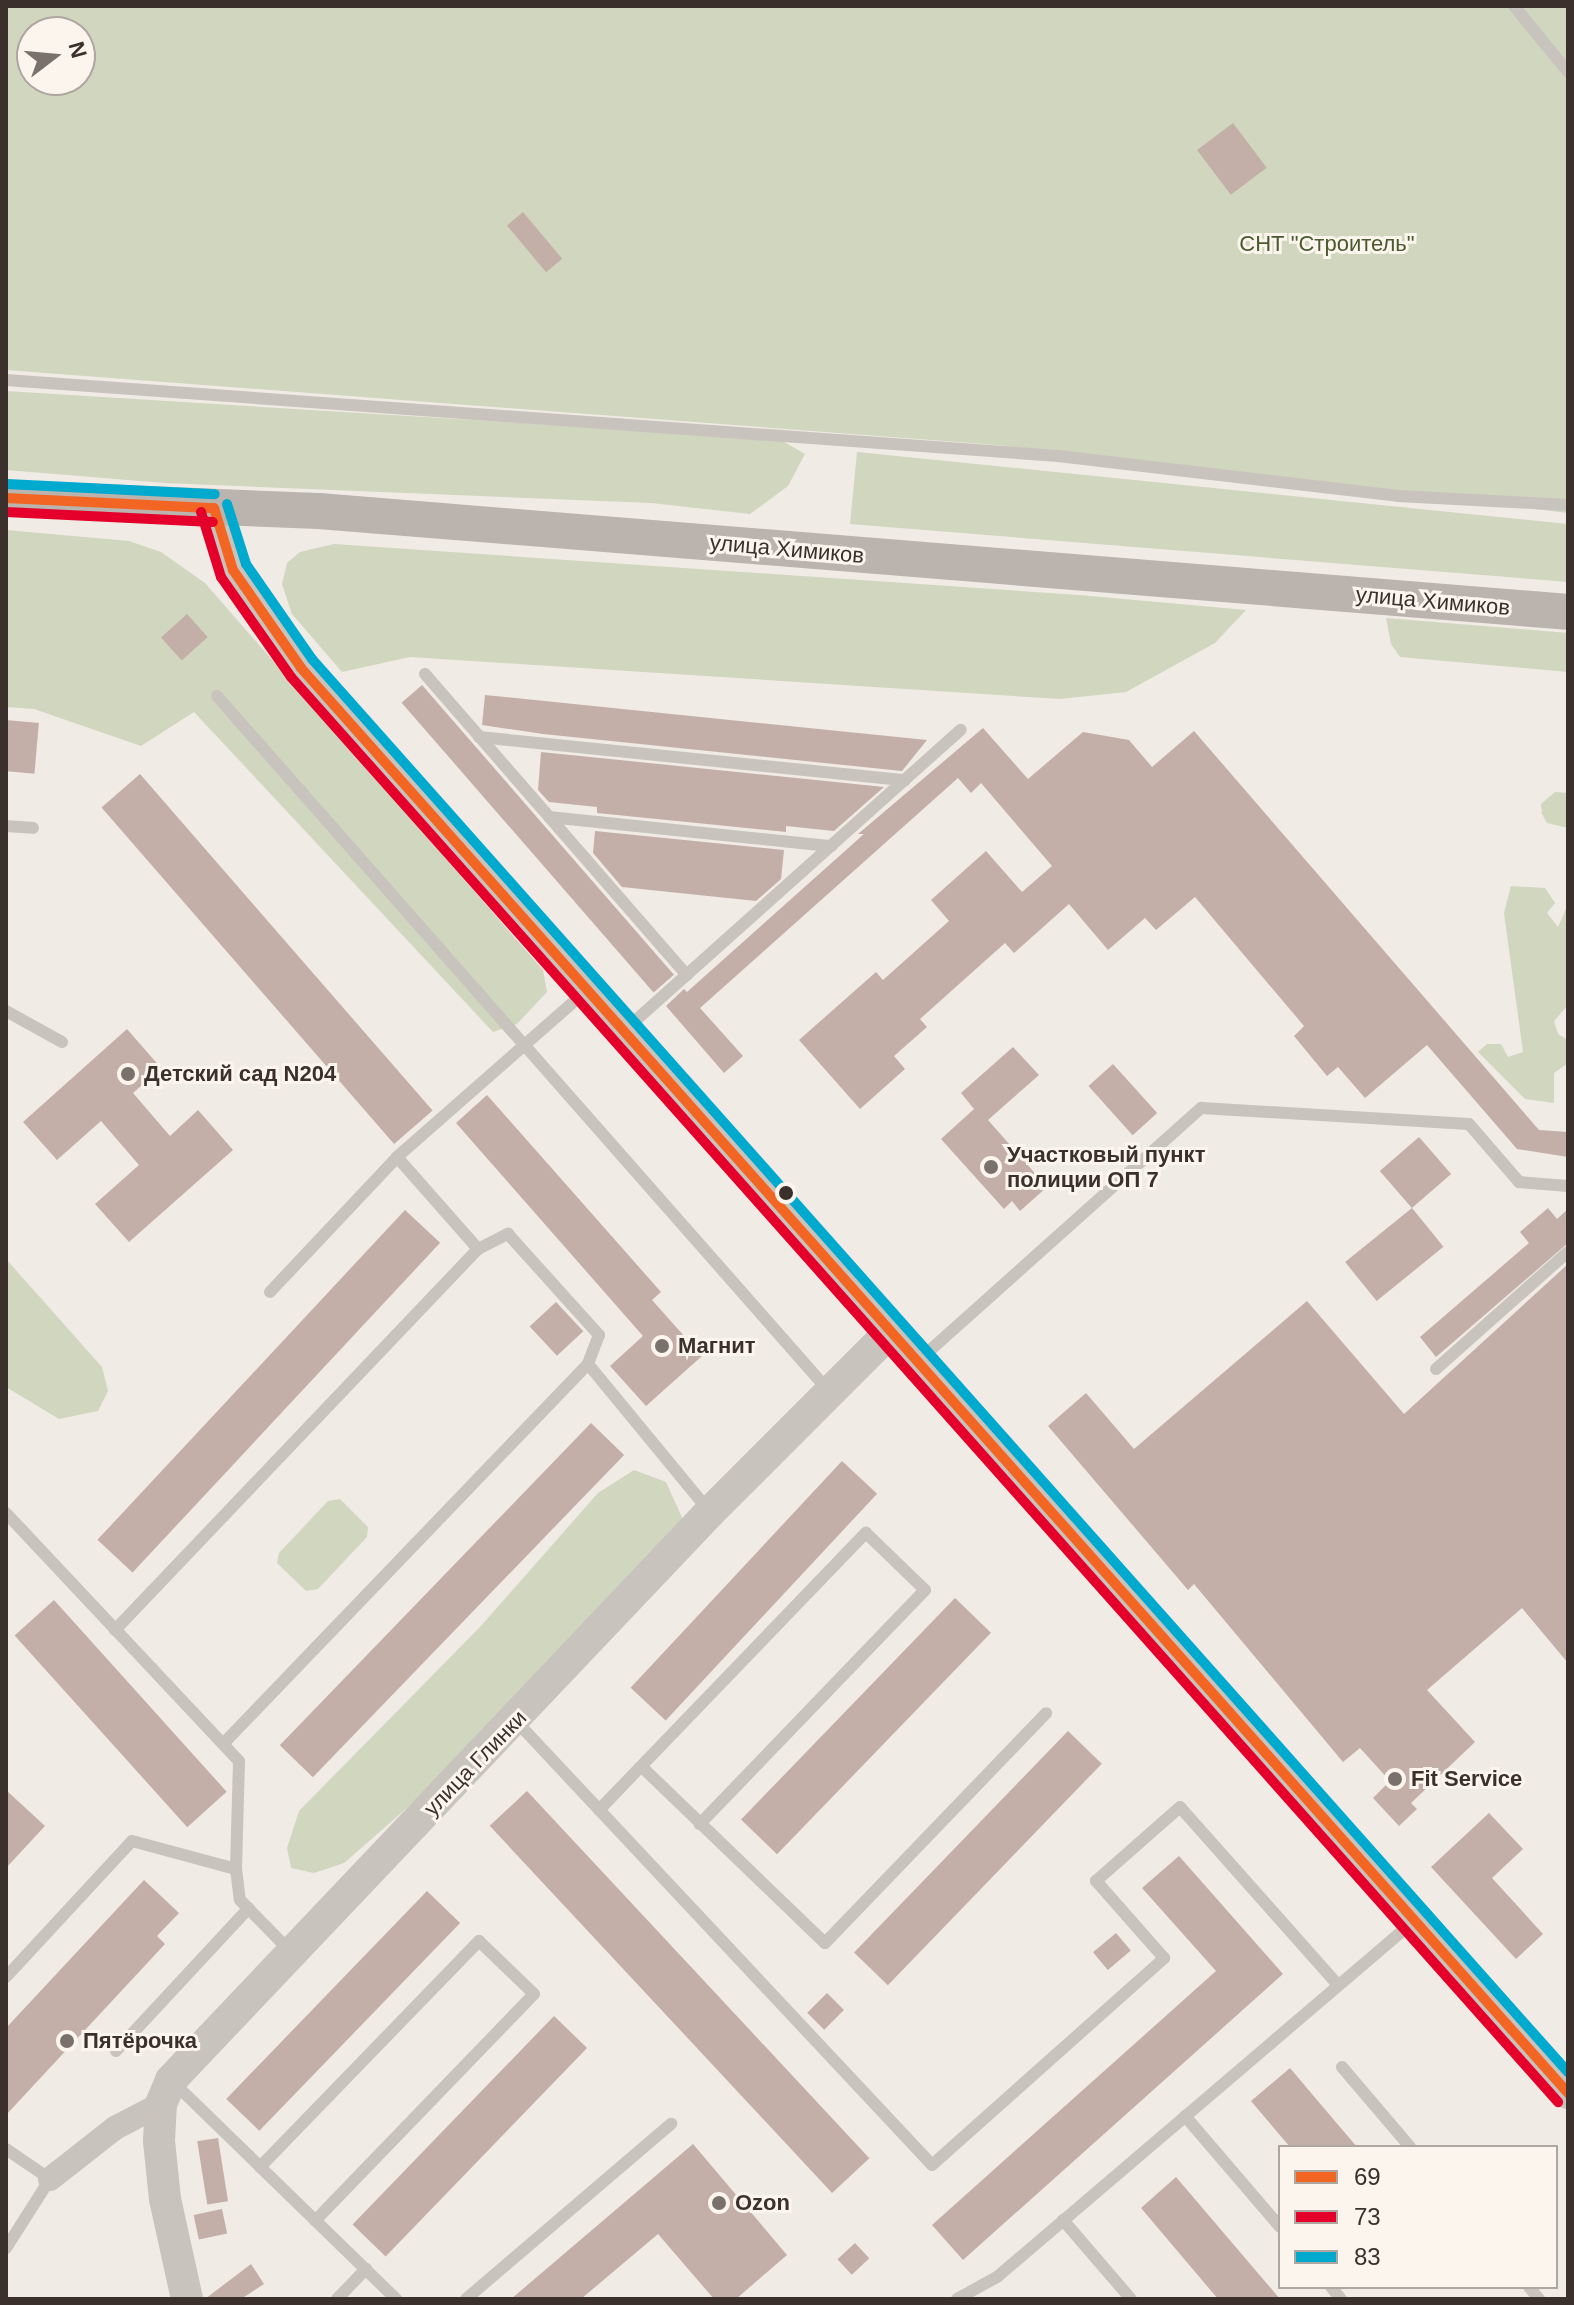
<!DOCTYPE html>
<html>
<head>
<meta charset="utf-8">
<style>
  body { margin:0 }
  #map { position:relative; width:1574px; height:2305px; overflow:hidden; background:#f0ebe5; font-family:Arial,sans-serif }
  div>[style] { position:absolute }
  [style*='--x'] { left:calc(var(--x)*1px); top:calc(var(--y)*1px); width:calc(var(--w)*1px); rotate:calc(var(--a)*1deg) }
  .green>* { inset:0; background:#d1d6bf }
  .building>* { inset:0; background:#c3afa7; transform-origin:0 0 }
  .service>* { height:12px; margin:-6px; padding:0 6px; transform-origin:6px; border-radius:6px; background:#c9c3be }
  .minor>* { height:24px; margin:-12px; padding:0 12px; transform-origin:12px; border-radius:12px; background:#c9c3be }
  .tertiary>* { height:32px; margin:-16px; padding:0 16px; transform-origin:16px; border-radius:16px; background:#c9c3be }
  .secondary>* { height:36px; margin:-18px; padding:0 18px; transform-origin:18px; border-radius:18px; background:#bab3ae }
  .bus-1>* { height:10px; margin:-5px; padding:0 5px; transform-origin:5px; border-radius:5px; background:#f26522 }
  .bus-2>* { height:10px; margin:-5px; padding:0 5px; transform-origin:5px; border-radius:5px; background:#e4002b }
  .bus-3>* { height:10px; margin:-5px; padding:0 5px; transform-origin:5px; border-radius:5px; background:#00a9ce }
  .dots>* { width:22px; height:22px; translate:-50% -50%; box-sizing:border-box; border:4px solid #fbf5ee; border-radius:50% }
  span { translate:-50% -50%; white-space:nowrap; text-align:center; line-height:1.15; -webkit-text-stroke:6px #fbf5ee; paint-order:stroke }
  .park-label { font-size:22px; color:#4a5a2e }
  .street-label { font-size:22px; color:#3b302b }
  .poi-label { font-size:22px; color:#3b302b; font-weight:700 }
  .left { translate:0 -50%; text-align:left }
  .frame { position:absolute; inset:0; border:8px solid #3b302b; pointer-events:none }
  .legend { position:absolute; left:1278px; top:2145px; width:280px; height:144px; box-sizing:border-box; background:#fbf5ee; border:2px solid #aea6a0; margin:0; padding:10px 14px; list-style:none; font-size:24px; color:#3b302b }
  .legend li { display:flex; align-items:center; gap:16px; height:40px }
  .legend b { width:40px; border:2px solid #aea6a0 }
  .north { position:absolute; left:16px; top:16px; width:80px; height:80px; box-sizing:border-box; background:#fbf5ee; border:2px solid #aea6a0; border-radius:50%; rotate:74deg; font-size:22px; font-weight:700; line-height:32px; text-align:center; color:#3b302b }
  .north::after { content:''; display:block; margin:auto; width:28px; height:36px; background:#7a716c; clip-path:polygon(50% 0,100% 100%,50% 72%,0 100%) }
</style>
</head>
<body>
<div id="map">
  <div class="green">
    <div style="clip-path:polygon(evenodd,6px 6px,1568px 6px,1568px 513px,997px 445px,6px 370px,6px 6px,32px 32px,80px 32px,80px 80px,32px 80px,32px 32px)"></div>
    <div style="clip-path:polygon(6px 391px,779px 439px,805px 454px,788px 486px,750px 514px,651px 503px,164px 483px,6px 470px)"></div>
    <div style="clip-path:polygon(857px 452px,1568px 524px,1568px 582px,850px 524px)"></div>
    <div style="clip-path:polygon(6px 530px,129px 541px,161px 552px,205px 583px,543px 970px,547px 992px,517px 1024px,493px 1032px,194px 712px,141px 746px,34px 709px,6px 707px)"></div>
    <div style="clip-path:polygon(334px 544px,1079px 595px,1246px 610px,1215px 643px,1126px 692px,1060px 699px,410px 657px,342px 672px,292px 614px,282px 584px,287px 563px,300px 552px)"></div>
    <div style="clip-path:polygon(1386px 618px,1568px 633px,1568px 672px,1400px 657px,1391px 644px)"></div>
    <div style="clip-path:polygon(1555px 792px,1568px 793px,1568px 828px,1547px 823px,1542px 814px,1541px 804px)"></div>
    <div style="clip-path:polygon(1511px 886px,1545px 888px,1555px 903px,1547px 913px,1558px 927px,1568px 904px,1568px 1005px,1554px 1021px,1558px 1034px,1568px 1040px,1568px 1063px,1554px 1073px,1554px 1103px,1525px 1099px,1478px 1052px,1487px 1044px,1501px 1044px,1508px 1057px,1523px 1052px,1504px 913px)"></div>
    <div style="clip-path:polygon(6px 1259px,102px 1367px,108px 1391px,98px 1411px,59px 1419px,6px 1387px)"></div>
    <div style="clip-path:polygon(634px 1470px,666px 1482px,684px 1522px,589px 1627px,407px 1808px,344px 1863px,314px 1873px,291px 1868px,287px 1848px,299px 1811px,480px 1627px,598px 1493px)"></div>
    <div style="clip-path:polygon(340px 1499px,368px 1527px,367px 1537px,318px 1589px,306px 1591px,277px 1563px,279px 1553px,328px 1501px)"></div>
  </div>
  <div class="building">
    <div style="left:1233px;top:123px;width:56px;height:45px;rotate:53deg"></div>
    <div style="left:523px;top:212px;width:61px;height:21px;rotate:50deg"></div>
    <div style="left:187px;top:614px;width:31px;height:35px;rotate:48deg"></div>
    <div style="left:422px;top:685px;width:384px;height:27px;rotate:49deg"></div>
    <div style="clip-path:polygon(485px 695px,927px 740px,902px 771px,543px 734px,482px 725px)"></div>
    <div style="left:6px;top:720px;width:33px;height:51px;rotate:5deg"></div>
    <div style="clip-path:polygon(983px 728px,1028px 779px,1083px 732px,1129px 740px,1152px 767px,1194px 731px,1539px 1130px,1568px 1132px,1568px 1157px,1517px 1149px,1427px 1045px,1365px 1098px,1338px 1067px,1327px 1076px,1294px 1036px,1304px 1026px,1195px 897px,1156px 930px,1145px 918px,1108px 950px,1069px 904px,1014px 953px,1005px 943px,920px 1019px,927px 1027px,894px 1056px,905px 1069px,860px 1109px,799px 1040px,876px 972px,883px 980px,949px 921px,931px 900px,986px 851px,1022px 892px,1052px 866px,981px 783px,971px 793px,958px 778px,700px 1008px,743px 1056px,724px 1073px,666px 1006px,684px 989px,687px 992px,864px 834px,858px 834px)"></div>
    <div style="clip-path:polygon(541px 752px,884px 787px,834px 831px,786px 826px,786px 832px,597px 813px,597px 807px,549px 802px,538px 790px)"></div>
    <div style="left:140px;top:774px;width:446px;height:51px;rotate:49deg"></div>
    <div style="clip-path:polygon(595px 831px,784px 850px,781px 879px,756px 901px,622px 887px,593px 853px)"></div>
    <div style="clip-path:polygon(127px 1029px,161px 1068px,133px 1093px,170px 1136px,198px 1110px,233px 1150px,129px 1242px,95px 1204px,139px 1165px,101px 1121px,57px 1160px,23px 1122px)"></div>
    <div style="clip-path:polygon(1013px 1047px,1039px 1075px,988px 1120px,1047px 1187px,1020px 1211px,1012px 1201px,1004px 1209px,941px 1139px,974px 1109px,961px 1093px)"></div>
    <div style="left:1113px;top:1064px;width:66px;height:33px;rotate:48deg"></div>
    <div style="clip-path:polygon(487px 1095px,661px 1292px,652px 1300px,702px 1356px,646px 1406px,610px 1366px,643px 1336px,456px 1123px)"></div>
    <div style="left:1419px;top:1137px;width:49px;height:52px;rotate:49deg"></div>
    <div style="left:1412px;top:1208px;width:50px;height:86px;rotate:51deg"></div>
    <div style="clip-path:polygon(1548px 1208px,1557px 1219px,1568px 1209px,1568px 1243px,1436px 1357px,1420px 1337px,1529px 1243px,1520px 1232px)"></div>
    <div style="left:405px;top:1210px;width:48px;height:451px;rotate:43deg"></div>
    <div style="clip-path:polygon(1568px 1264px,1568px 1663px,1522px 1608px,1427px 1690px,1475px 1742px,1411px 1803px,1417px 1809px,1399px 1826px,1373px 1798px,1390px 1781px,1360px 1748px,1343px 1762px,1194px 1584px,1188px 1590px,1048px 1426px,1086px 1393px,1134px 1449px,1307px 1301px,1404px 1414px)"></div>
    <div style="left:556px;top:1302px;width:40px;height:36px;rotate:47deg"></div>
    <div style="left:591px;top:1423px;width:46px;height:448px;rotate:44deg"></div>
    <div style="left:842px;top:1461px;width:48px;height:310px;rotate:43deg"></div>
    <div style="left:955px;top:1598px;width:50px;height:308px;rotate:44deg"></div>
    <div style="left:54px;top:1600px;width:258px;height:53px;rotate:48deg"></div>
    <div style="left:1068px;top:1731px;width:47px;height:308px;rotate:44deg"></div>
    <div style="clip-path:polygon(6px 1790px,45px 1826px,6px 1868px)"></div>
    <div style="left:527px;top:1791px;width:502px;height:51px;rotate:47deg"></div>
    <div style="clip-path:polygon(1489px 1813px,1523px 1849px,1492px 1878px,1543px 1934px,1516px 1959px,1431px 1867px)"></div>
    <div style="clip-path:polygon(1179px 1856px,1283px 1974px,963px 2260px,932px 2225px,1216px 1971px,1142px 1888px)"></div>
    <div style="clip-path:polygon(144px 1880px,179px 1913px,157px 1936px,165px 1944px,6px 2115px,6px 2028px)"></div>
    <div style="left:427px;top:1891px;width:46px;height:289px;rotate:44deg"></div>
    <div style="left:1116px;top:1933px;width:23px;height:30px;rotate:50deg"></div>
    <div style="left:827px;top:1993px;width:24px;height:28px;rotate:45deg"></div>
    <div style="left:554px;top:2016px;width:46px;height:290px;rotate:44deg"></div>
    <div style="clip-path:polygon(1290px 2068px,1317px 2100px,1357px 2147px,1290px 2147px,1251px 2101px)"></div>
    <div style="left:218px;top:2138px;width:64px;height:21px;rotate:81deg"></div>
    <div style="clip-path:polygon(693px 2144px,787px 2255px,736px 2299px,714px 2299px,658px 2234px,581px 2299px,511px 2299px)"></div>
    <div style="clip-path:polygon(1176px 2177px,1199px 2204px,1280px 2299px,1218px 2299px,1141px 2208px)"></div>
    <div style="left:222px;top:2209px;width:25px;height:29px;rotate:78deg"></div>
    <div style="left:855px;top:2243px;width:21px;height:24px;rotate:47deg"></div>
    <div style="clip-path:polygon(251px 2264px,264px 2284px,241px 2299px,205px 2299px)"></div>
  </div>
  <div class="service">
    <div style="--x:1514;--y:6;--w:85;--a:50.7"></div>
    <div style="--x:6;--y:380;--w:1055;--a:4.13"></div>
    <div style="--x:1058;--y:456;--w:342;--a:6.7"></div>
    <div style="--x:1398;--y:496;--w:170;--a:3"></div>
    <div style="--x:425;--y:674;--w:399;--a:49"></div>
    <div style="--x:217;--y:696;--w:925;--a:48.64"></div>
    <div style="--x:479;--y:737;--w:428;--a:5.8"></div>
    <div style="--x:549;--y:817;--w:284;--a:5.9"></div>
    <div style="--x:6;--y:826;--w:27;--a:4"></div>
    <div style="--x:6;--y:1011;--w:64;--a:29"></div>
    <div style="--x:626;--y:1029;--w:449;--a:-41.8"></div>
    <div style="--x:397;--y:1157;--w:123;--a:48.6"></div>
    <div style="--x:478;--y:1249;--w:34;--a:-27"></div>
    <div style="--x:508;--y:1234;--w:136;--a:48"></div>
    <div style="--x:599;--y:1335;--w:31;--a:111"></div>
    <div style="--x:588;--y:1364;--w:190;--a:50.5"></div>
    <div style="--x:270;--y:1292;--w:185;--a:-46.7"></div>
    <div style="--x:397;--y:1157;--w:250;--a:-41.3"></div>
    <div style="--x:918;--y:1361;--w:380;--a:-41.8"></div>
    <div style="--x:1201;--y:1108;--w:268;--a:3.4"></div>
    <div style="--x:1469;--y:1124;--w:77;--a:49.2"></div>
    <div style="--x:1519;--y:1182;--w:49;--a:4.7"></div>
    <div style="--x:1436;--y:1369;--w:176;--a:-41.6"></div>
    <div style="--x:6;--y:1513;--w:340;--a:46.8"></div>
    <div style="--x:239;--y:1761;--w:108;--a:91.6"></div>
    <div style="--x:236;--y:1869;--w:31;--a:83"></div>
    <div style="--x:240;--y:1900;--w:71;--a:45.6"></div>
    <div style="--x:115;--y:1630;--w:526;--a:-46.39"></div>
    <div style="--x:516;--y:1721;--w:608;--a:46.86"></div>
    <div style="--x:932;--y:2165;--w:311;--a:-41.7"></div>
    <div style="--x:1164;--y:1958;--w:103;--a:-131.4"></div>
    <div style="--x:1096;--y:1881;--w:112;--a:-41.4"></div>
    <div style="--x:1180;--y:1807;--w:238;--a:48.4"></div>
    <div style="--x:224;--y:1743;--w:525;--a:-46.16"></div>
    <div style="--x:642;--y:1767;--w:254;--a:43.9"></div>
    <div style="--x:825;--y:1943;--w:319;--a:-46.1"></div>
    <div style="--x:599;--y:1810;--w:385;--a:-46.1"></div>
    <div style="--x:866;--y:1533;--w:82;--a:44"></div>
    <div style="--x:925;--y:1590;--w:325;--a:133.9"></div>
    <div style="--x:6;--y:1977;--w:185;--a:-47.2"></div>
    <div style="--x:132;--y:1841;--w:108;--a:15.1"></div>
    <div style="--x:116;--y:2051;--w:195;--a:-47.1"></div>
    <div style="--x:1342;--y:2067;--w:105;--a:49.6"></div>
    <div style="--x:174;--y:2083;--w:310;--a:44.2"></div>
    <div style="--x:1185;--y:2116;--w:146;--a:49.4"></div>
    <div style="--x:6;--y:2149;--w:53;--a:34.3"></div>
    <div style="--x:50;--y:2179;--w:82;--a:122.5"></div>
    <div style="--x:260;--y:2167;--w:315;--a:-45.9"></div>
    <div style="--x:479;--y:1941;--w:76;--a:43.9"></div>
    <div style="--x:534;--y:1994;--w:315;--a:134"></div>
    <div style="--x:1063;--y:2220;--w:104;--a:49.3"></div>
    <div style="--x:1331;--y:2287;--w:16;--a:50"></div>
    <div style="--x:1529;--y:2287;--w:16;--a:50"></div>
    <div style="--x:337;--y:2299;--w:42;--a:-46"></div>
    <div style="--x:466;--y:2299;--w:270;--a:-40.5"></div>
    <div style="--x:957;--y:2299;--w:46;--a:-28.8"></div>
    <div style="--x:997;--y:2277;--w:547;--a:-40.48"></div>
  </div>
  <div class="minor">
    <div style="--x:50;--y:2179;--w:83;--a:-38.1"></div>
    <div style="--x:115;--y:2128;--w:52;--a:-27.6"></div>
  </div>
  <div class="tertiary">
    <div style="--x:214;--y:508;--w:65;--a:73"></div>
    <div style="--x:233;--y:570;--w:119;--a:55.2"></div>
    <div style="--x:301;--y:668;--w:1907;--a:48.36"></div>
    <div style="--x:187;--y:2299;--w:102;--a:-102.4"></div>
    <div style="--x:165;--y:2199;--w:58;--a:-95.9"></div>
    <div style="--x:159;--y:2141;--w:37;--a:-87"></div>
    <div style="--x:161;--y:2104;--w:26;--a:-67"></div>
    <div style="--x:171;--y:2080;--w:783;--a:-46.5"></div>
    <div style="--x:710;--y:1512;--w:256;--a:-45"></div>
  </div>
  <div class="secondary">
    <div style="--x:6;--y:498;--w:313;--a:2.4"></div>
    <div style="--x:319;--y:511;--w:1253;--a:4.62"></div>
  </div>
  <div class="bus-1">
    <div style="--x:6;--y:498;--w:208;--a:2.8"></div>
    <div style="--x:214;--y:508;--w:65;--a:73"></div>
    <div style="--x:233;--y:570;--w:119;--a:55.2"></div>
    <div style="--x:301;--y:668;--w:1907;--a:48.36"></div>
  </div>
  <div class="bus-2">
    <div style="--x:6;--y:512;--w:207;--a:2.8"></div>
    <div style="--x:201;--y:512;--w:68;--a:72.9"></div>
    <div style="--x:221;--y:577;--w:122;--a:55"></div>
    <div style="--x:291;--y:677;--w:1907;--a:48.36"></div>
  </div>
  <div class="bus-3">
    <div style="--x:7;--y:484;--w:208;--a:2.8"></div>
    <div style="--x:227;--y:504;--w:63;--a:72.4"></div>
    <div style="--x:246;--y:564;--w:116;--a:55.2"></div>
    <div style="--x:312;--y:659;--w:1891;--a:48.37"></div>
  </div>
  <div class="dots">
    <div style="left:128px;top:1074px;background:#7a716c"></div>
    <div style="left:991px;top:1167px;background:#7a716c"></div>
    <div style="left:786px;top:1193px;background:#3b302b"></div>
    <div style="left:662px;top:1346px;background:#7a716c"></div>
    <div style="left:1395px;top:1779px;background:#7a716c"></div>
    <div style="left:67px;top:2041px;background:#7a716c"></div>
    <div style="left:719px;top:2203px;background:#7a716c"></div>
  </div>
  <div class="park-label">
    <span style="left:1327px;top:244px">СНТ "Строитель"</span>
  </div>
  <div class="street-label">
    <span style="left:787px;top:549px;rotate:5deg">улица Химиков</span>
    <span style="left:1433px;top:601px;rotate:5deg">улица Химиков</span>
    <span style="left:475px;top:1763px;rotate:-46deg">улица Глинки</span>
  </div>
  <div class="poi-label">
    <span class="left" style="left:144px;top:1074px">Детский сад N204</span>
    <span class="left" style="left:1007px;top:1167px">Участковый пункт<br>полиции ОП 7</span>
    <span class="left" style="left:678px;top:1346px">Магнит</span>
    <span class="left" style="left:1411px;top:1779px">Fit Service</span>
    <span class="left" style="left:83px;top:2041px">Пятёрочка</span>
    <span class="left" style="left:735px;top:2203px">Ozon</span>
  </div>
  <div class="frame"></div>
  <ul class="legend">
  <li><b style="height:10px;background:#f26522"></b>69</li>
  <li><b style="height:10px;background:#e4002b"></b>73</li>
  <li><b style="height:10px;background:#00a9ce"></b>83</li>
  </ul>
  <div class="north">N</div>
</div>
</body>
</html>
